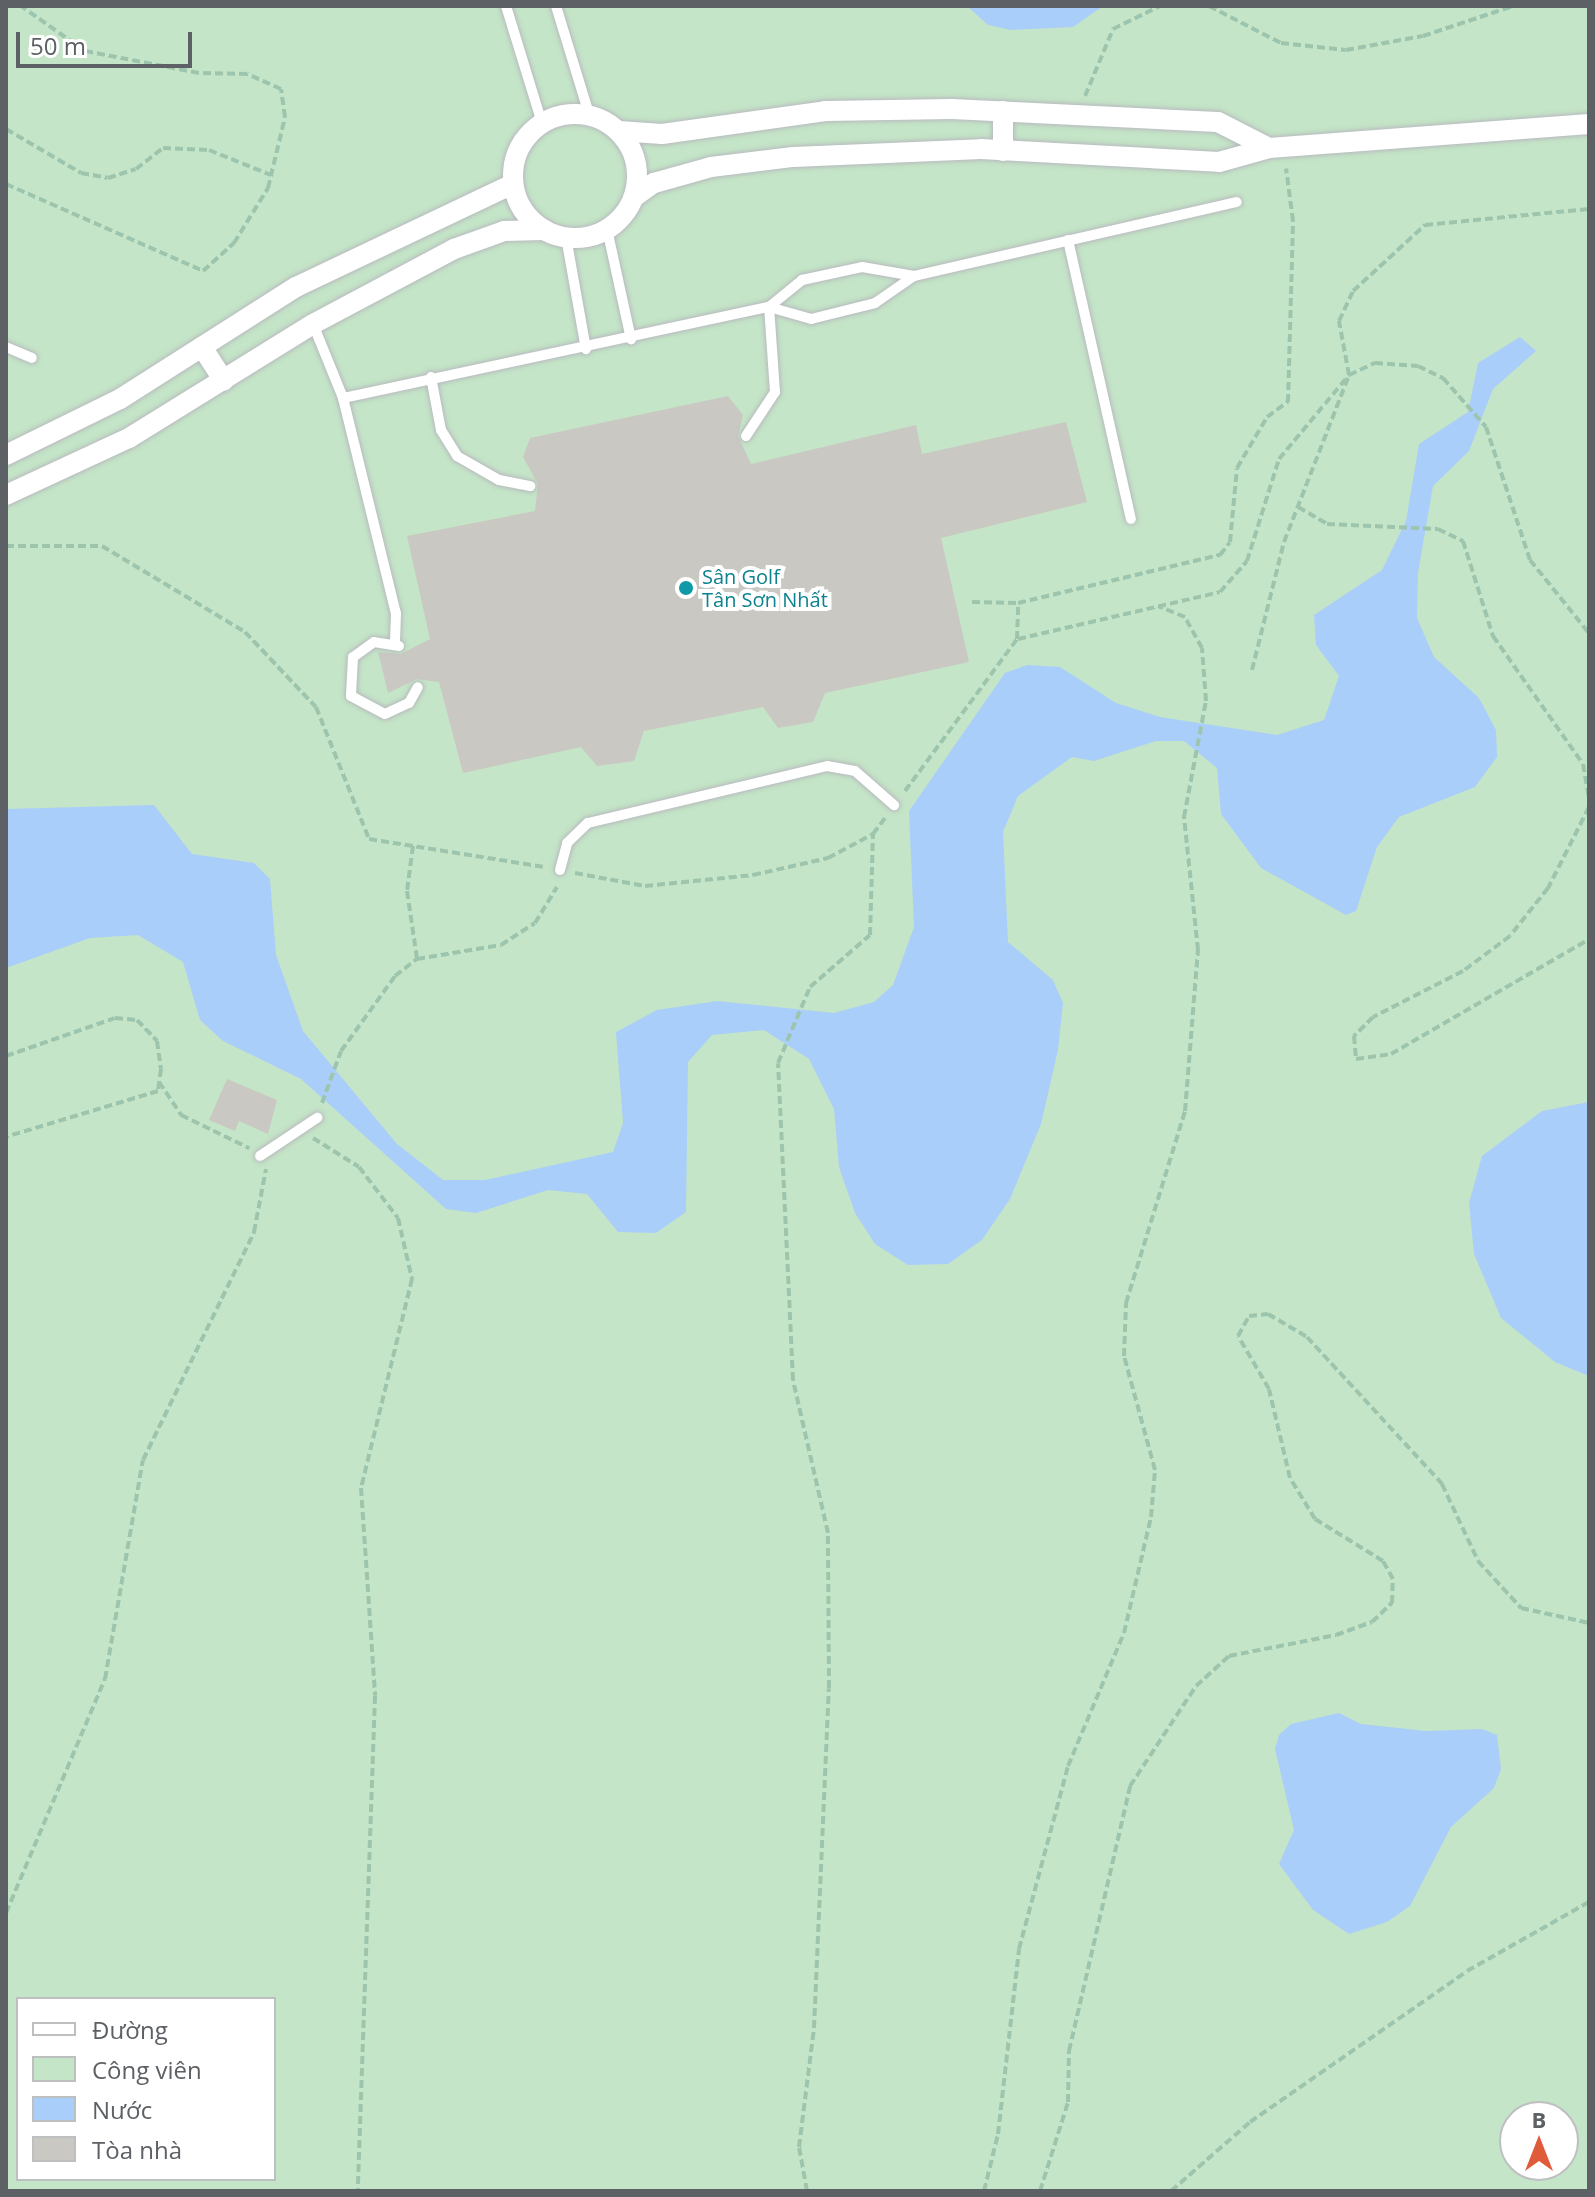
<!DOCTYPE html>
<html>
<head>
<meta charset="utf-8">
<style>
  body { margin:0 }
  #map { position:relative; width:1595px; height:2197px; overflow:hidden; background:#efeee6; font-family:"Open Sans",sans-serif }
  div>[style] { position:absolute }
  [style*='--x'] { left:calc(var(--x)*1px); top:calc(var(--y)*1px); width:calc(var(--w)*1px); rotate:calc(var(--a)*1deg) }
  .green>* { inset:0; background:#c4e5c7 }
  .water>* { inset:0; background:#aacefa }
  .building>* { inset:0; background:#cac8c2 }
  .path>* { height:4px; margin-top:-2px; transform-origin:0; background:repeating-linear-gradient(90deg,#9dc5ad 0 8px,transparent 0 12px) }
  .roads { filter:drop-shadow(0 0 2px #b8babf) drop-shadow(0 0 2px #b8babf) }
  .lane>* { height:10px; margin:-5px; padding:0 5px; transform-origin:5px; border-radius:5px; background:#fff }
  .street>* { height:20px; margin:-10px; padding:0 10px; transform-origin:10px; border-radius:10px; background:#fff }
  .street>.ring { margin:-10px; padding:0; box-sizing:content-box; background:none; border:20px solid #fff; border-radius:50% }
  .dots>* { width:22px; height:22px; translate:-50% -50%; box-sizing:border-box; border:4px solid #fff; border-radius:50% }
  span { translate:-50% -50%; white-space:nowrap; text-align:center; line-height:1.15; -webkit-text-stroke:8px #fff; paint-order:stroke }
  .culture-label { font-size:20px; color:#0d838f }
  .left { translate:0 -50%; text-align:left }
  .frame { position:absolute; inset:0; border:8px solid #5d6065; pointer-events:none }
  .legend { position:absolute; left:16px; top:1997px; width:260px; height:184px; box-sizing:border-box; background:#fff; border:2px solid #bebfc1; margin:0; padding:10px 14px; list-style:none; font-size:24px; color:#5d6065 }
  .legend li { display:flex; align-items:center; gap:16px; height:40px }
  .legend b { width:40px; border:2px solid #bebfc1 }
  .north { position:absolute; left:1499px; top:2101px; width:80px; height:80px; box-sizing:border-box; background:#fff; border:2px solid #bebfc1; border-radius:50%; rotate:0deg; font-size:22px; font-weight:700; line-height:32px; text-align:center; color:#5d6065 }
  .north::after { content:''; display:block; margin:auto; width:28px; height:36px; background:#e05b3a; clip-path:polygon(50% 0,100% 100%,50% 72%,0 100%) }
  .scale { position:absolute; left:16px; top:32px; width:176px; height:36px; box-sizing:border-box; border:4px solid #5d6065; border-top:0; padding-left:10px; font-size:24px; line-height:28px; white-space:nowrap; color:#5d6065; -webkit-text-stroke:6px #fff; paint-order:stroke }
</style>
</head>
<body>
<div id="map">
  <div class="green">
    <div style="clip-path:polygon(evenodd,6px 6px,1589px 6px,1589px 2191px,6px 2191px,6px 6px,18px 1999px,274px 1999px,274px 2179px,18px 2179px,18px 1999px,6px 6px,1515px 2117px,1563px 2117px,1563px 2165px,1515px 2165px,1515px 2117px)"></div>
  </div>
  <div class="water">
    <div style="clip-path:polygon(967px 6px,1103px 6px,1073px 27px,1011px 30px,988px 25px)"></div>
    <div style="clip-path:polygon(1520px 337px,1536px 351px,1493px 389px,1469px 451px,1433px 486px,1418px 573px,1417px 618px,1434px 657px,1479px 698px,1496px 730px,1497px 757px,1475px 787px,1399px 817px,1377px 847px,1356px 911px,1346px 915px,1261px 868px,1221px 814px,1217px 768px,1184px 741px,1156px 741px,1094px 761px,1072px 757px,1018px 796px,1003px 832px,1008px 942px,1053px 980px,1063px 1003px,1058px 1050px,1041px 1124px,1010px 1199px,982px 1240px,948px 1264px,908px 1265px,875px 1244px,855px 1213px,839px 1167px,834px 1109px,809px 1059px,764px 1030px,712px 1035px,688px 1062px,686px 1212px,656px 1233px,618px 1232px,587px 1194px,548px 1190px,476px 1213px,446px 1209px,301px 1079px,223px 1041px,200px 1020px,183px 962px,138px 935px,90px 938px,6px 968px,6px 809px,154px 805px,192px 854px,254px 863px,270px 879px,276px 955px,303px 1031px,397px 1144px,443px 1180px,485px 1180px,613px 1152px,623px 1123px,616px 1032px,657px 1010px,717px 1001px,834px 1013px,874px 1002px,893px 985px,914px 927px,909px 811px,1005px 673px,1027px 665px,1060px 667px,1116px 703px,1160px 717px,1277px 735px,1324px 720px,1339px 676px,1316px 645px,1314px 615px,1382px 570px,1406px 521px,1419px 444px,1468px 412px,1478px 363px)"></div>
    <div style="clip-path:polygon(1589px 1102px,1589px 1376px,1555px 1362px,1501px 1318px,1474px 1254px,1469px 1203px,1482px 1156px,1542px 1111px)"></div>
    <div style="clip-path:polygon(1339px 1713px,1361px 1724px,1426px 1731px,1482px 1729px,1497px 1735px,1501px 1769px,1494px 1788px,1451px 1827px,1410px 1906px,1387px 1922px,1349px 1934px,1313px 1910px,1279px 1864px,1294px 1830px,1275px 1749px,1279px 1735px,1291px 1724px)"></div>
  </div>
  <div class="building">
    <div style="clip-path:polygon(728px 396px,743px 415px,738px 436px,751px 464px,916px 425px,922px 454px,1066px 422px,1087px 502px,941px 538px,969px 662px,825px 693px,813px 722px,778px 728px,763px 707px,644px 731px,634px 761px,597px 766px,581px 747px,463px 773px,439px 682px,417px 679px,388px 693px,378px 652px,401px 654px,430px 639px,407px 536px,535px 511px,538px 484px,523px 457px,530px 438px)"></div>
    <div style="clip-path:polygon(227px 1079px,277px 1100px,268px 1134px,239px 1121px,235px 1131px,209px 1120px)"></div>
  </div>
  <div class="path">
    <div style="--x:1209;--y:6;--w:81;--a:27.2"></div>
    <div style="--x:1281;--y:43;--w:65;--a:6.1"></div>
    <div style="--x:1346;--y:50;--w:78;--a:-10.3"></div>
    <div style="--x:1423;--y:36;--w:95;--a:-18.4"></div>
    <div style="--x:1085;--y:96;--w:73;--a:-67.3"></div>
    <div style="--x:1113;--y:29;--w:52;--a:-26.1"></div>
    <div style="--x:6;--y:129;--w:87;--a:30.4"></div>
    <div style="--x:81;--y:173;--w:27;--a:10"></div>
    <div style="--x:108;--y:178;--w:29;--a:-18"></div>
    <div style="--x:136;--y:169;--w:34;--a:-38"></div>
    <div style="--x:163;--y:148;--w:46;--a:2.5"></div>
    <div style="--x:209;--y:150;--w:67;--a:22"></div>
    <div style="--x:6;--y:184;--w:215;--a:23.8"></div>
    <div style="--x:203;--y:271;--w:42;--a:-42.1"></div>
    <div style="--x:234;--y:243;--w:65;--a:-58.3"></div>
    <div style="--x:268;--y:188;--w:73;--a:-76.5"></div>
    <div style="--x:285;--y:117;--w:28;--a:-98"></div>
    <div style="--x:281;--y:89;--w:37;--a:-156"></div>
    <div style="--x:247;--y:74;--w:48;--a:-178.8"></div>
    <div style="--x:199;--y:73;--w:116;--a:-169.1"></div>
    <div style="--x:85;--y:51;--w:78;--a:-144.9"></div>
    <div style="--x:1298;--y:507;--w:34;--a:30"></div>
    <div style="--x:1327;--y:524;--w:111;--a:2.6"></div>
    <div style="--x:1438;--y:529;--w:28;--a:26"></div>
    <div style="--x:1463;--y:541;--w:100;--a:72.5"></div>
    <div style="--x:1493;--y:636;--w:156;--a:54.9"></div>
    <div style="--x:1583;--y:764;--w:36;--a:80"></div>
    <div style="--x:6;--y:546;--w:96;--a:0"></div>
    <div style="--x:102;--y:546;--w:167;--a:31"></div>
    <div style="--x:245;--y:632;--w:103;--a:46.6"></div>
    <div style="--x:316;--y:707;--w:142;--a:68.1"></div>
    <div style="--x:369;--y:839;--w:176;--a:9.1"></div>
    <div style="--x:972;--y:602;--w:46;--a:1.2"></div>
    <div style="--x:1018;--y:603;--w:208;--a:-13.4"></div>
    <div style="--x:1220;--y:555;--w:16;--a:-52"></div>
    <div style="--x:1230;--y:542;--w:74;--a:-84.6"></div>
    <div style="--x:1237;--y:468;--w:59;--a:-59.5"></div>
    <div style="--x:1267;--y:417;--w:26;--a:-36"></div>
    <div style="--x:1288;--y:402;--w:181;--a:-88.4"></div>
    <div style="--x:1293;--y:221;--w:53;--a:-97.5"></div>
    <div style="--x:1018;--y:639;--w:207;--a:-13.1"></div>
    <div style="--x:1220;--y:592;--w:41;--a:-48.9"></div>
    <div style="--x:1247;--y:561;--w:107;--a:-72.6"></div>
    <div style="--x:1279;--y:459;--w:109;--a:-50.2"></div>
    <div style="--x:1349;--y:375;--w:55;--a:-100.5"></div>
    <div style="--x:1339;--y:321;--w:33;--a:-65"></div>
    <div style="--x:1353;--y:291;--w:98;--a:-42.5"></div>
    <div style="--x:1425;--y:225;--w:165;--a:-5.6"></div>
    <div style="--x:1252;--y:670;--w:132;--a:-76"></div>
    <div style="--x:1284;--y:542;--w:179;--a:-68.7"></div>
    <div style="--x:1349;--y:375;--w:29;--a:-25"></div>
    <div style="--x:1375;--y:363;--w:43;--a:4"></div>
    <div style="--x:1418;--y:366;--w:28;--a:26"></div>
    <div style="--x:1443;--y:378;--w:65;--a:48.7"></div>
    <div style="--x:1486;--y:427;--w:140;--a:71.7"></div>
    <div style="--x:1530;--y:560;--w:94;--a:51.1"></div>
    <div style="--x:905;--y:791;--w:189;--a:-53.6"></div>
    <div style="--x:1017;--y:639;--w:36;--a:-88"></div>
    <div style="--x:1589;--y:807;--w:91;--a:116.8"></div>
    <div style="--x:1548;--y:888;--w:61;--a:128.4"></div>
    <div style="--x:1510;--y:936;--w:59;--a:143.3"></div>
    <div style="--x:1463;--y:971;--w:101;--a:152.9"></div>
    <div style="--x:1373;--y:1017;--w:27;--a:135"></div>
    <div style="--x:1354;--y:1036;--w:23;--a:85"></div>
    <div style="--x:1356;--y:1059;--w:35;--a:-8"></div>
    <div style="--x:1391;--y:1054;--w:229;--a:-30.1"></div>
    <div style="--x:413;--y:846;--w:45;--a:97.6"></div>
    <div style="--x:407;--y:891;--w:69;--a:81.6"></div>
    <div style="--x:575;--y:873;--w:71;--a:10.5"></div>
    <div style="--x:645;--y:886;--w:109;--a:-5.8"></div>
    <div style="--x:753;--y:875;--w:77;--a:-12.8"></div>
    <div style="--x:828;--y:858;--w:51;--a:-28.1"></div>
    <div style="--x:873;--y:834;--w:20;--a:-53"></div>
    <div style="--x:6;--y:1056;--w:115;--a:-19.2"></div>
    <div style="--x:115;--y:1018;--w:22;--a:5"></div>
    <div style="--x:137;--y:1020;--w:29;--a:46"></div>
    <div style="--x:157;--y:1041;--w:28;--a:82"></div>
    <div style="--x:161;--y:1069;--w:22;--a:98"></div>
    <div style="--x:158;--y:1091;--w:159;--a:163.2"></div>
    <div style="--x:159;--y:1082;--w:40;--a:56"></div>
    <div style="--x:181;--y:1115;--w:76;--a:25.9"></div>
    <div style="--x:322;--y:1103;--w:55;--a:-69.9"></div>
    <div style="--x:341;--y:1051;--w:92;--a:-54.2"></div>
    <div style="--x:395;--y:976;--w:28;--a:-38"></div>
    <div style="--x:417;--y:959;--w:85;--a:-9.5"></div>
    <div style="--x:501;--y:945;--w:40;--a:-32.9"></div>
    <div style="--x:535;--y:923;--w:42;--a:-58.6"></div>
    <div style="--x:313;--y:1138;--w:54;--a:32.2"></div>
    <div style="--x:359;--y:1167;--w:64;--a:52.6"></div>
    <div style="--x:398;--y:1218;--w:63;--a:77.1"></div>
    <div style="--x:412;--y:1279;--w:215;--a:103.7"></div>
    <div style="--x:361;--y:1488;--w:208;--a:86.1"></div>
    <div style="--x:375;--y:1696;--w:495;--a:92"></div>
    <div style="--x:6;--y:1913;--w:254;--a:-67.1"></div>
    <div style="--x:105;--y:1679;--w:222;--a:-80.2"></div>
    <div style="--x:143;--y:1460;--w:254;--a:-64"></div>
    <div style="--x:254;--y:1232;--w:64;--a:-79.2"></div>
    <div style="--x:807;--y:2191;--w:45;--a:-100.3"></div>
    <div style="--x:799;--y:2147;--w:120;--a:-82.8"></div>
    <div style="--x:814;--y:2028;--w:340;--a:-87.5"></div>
    <div style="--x:829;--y:1688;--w:155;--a:-90.4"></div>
    <div style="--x:828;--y:1533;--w:157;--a:-102.9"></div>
    <div style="--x:793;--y:1380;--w:317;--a:-92.7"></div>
    <div style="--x:778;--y:1063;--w:82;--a:-67.2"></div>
    <div style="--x:810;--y:987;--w:79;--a:-40.9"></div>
    <div style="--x:870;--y:935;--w:101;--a:-88.3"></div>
    <div style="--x:984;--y:2191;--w:59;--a:-76.2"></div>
    <div style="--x:998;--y:2134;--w:186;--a:-83.5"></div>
    <div style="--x:1019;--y:1949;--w:189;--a:-75"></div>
    <div style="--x:1068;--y:1766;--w:144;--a:-67.2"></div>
    <div style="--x:1124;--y:1633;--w:119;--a:-76.9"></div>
    <div style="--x:1151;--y:1517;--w:47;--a:-85.1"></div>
    <div style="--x:1155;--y:1470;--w:118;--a:-105.2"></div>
    <div style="--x:1124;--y:1356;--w:53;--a:-87.8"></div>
    <div style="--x:1126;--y:1303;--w:201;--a:-72.9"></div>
    <div style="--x:1185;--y:1111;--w:162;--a:-85.4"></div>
    <div style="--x:1198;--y:950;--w:134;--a:-96"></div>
    <div style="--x:1184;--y:817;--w:118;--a:-79.3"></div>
    <div style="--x:1206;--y:701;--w:53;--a:-94.3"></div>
    <div style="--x:1202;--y:648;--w:35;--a:-119"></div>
    <div style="--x:1185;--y:617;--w:29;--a:-158"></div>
    <div style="--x:1040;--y:2191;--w:93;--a:-72.5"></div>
    <div style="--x:1068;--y:2102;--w:51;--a:-88.9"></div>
    <div style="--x:1069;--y:2051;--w:272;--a:-77"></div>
    <div style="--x:1130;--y:1786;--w:120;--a:-56.6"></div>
    <div style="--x:1196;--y:1686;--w:45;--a:-42.3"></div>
    <div style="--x:1229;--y:1656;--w:109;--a:-11.1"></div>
    <div style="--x:1336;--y:1635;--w:38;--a:-20"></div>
    <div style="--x:1372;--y:1622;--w:28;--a:-44"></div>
    <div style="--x:1392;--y:1603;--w:24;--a:-88"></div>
    <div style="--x:1393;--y:1579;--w:21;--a:-119"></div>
    <div style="--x:1383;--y:1561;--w:80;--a:-148.3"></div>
    <div style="--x:1315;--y:1519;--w:48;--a:-121.4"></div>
    <div style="--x:1290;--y:1478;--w:91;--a:-103.3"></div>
    <div style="--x:1269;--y:1389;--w:61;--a:-120.3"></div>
    <div style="--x:1238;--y:1336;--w:23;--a:-61"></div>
    <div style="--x:1249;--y:1316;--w:19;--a:-6"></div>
    <div style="--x:1268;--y:1314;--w:45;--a:30.5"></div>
    <div style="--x:1307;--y:1337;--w:200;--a:47.4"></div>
    <div style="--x:1442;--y:1484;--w:85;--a:64.9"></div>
    <div style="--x:1478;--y:1561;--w:64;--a:47.5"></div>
    <div style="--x:1521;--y:1608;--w:70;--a:12.4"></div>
    <div style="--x:1171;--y:2191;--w:105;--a:-41.1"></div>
    <div style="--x:1250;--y:2122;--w:264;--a:-34.8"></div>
    <div style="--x:1467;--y:1971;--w:140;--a:-29.5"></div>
  </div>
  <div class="roads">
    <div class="lane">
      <div style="--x:506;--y:6;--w:122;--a:72.9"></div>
      <div style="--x:556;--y:6;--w:113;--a:73"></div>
      <div style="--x:607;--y:229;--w:113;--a:77.7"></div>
      <div style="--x:566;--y:237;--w:114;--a:79.9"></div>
      <div style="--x:1068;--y:240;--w:286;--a:77.3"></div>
      <div style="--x:769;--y:307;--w:44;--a:15.9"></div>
      <div style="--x:811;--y:319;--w:66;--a:-14"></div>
      <div style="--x:875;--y:303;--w:47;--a:-34.7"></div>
      <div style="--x:313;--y:324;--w:80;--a:67.9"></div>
      <div style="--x:343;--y:398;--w:221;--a:76.2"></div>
      <div style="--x:396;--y:613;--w:31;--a:92"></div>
      <div style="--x:6;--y:347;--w:28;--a:23"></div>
      <div style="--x:431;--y:377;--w:54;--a:79.3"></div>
      <div style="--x:441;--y:430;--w:31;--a:58"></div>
      <div style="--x:457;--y:456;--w:48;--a:29.7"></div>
      <div style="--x:499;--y:480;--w:32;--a:11"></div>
      <div style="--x:343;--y:398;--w:436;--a:-12.1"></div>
      <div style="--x:769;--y:307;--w:43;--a:-39.3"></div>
      <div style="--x:802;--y:280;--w:61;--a:-12.2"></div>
      <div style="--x:862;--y:267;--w:53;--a:9.8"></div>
      <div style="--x:914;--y:276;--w:331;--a:-12.9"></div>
      <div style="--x:746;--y:436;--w:53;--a:-56.6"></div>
      <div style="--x:775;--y:392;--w:85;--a:-94"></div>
      <div style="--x:399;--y:646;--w:25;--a:-171"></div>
      <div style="--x:374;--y:642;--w:26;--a:144"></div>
      <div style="--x:353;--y:657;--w:39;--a:93"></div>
      <div style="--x:351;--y:696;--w:38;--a:28"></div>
      <div style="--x:385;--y:714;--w:26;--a:-25"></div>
      <div style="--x:409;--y:703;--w:18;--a:-61"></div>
      <div style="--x:560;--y:870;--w:28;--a:-75"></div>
      <div style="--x:567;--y:843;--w:29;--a:-44"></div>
      <div style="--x:588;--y:823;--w:246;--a:-13.4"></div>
      <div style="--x:827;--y:766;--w:28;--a:10"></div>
      <div style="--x:855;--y:771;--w:52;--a:41.1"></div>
      <div style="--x:260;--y:1156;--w:69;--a:-33.7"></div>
    </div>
    <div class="street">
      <div style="--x:1003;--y:111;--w:40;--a:90"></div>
      <div class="ring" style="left:513px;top:114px;width:104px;height:104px"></div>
      <div style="--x:619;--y:131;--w:43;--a:4"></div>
      <div style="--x:662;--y:134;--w:165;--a:-8"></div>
      <div style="--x:825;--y:111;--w:127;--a:-0.9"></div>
      <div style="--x:952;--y:109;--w:266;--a:2.8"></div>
      <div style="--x:1218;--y:122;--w:57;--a:27"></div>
      <div style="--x:633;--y:198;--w:26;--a:-36"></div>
      <div style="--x:654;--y:183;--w:59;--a:-15.7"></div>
      <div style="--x:711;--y:167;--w:83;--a:-7"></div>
      <div style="--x:793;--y:157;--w:188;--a:-2.4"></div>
      <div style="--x:981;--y:149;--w:238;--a:3.1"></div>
      <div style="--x:1219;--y:162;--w:52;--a:-15.6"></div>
      <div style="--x:1269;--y:148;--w:321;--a:-4.3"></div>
      <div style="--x:202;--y:347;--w:40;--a:57.1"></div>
      <div style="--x:6;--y:455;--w:127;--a:-26.2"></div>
      <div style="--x:120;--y:399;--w:209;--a:-32.5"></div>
      <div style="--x:296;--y:287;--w:240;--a:-25.4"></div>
      <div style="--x:6;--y:495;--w:136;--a:-24.9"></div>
      <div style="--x:129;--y:438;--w:216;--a:-31.8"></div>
      <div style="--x:313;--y:324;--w:160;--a:-28"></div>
      <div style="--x:454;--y:249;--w:53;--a:-19.8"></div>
      <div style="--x:504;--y:231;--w:41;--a:-1.4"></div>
    </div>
  </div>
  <div class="dots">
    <div style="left:686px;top:588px;background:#0f9aa8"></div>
  </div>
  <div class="culture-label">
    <span class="left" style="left:702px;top:588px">Sân Golf<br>Tân Sơn Nhất</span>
  </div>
  <div class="frame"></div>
  <ul class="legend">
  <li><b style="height:10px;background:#fff"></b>Đường</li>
  <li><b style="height:22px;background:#c4e5c7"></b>Công viên</li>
  <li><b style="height:22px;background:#aacefa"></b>Nước</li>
  <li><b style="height:22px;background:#cac8c2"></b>Tòa nhà</li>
  </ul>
  <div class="north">B</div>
  <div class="scale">50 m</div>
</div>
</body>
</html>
